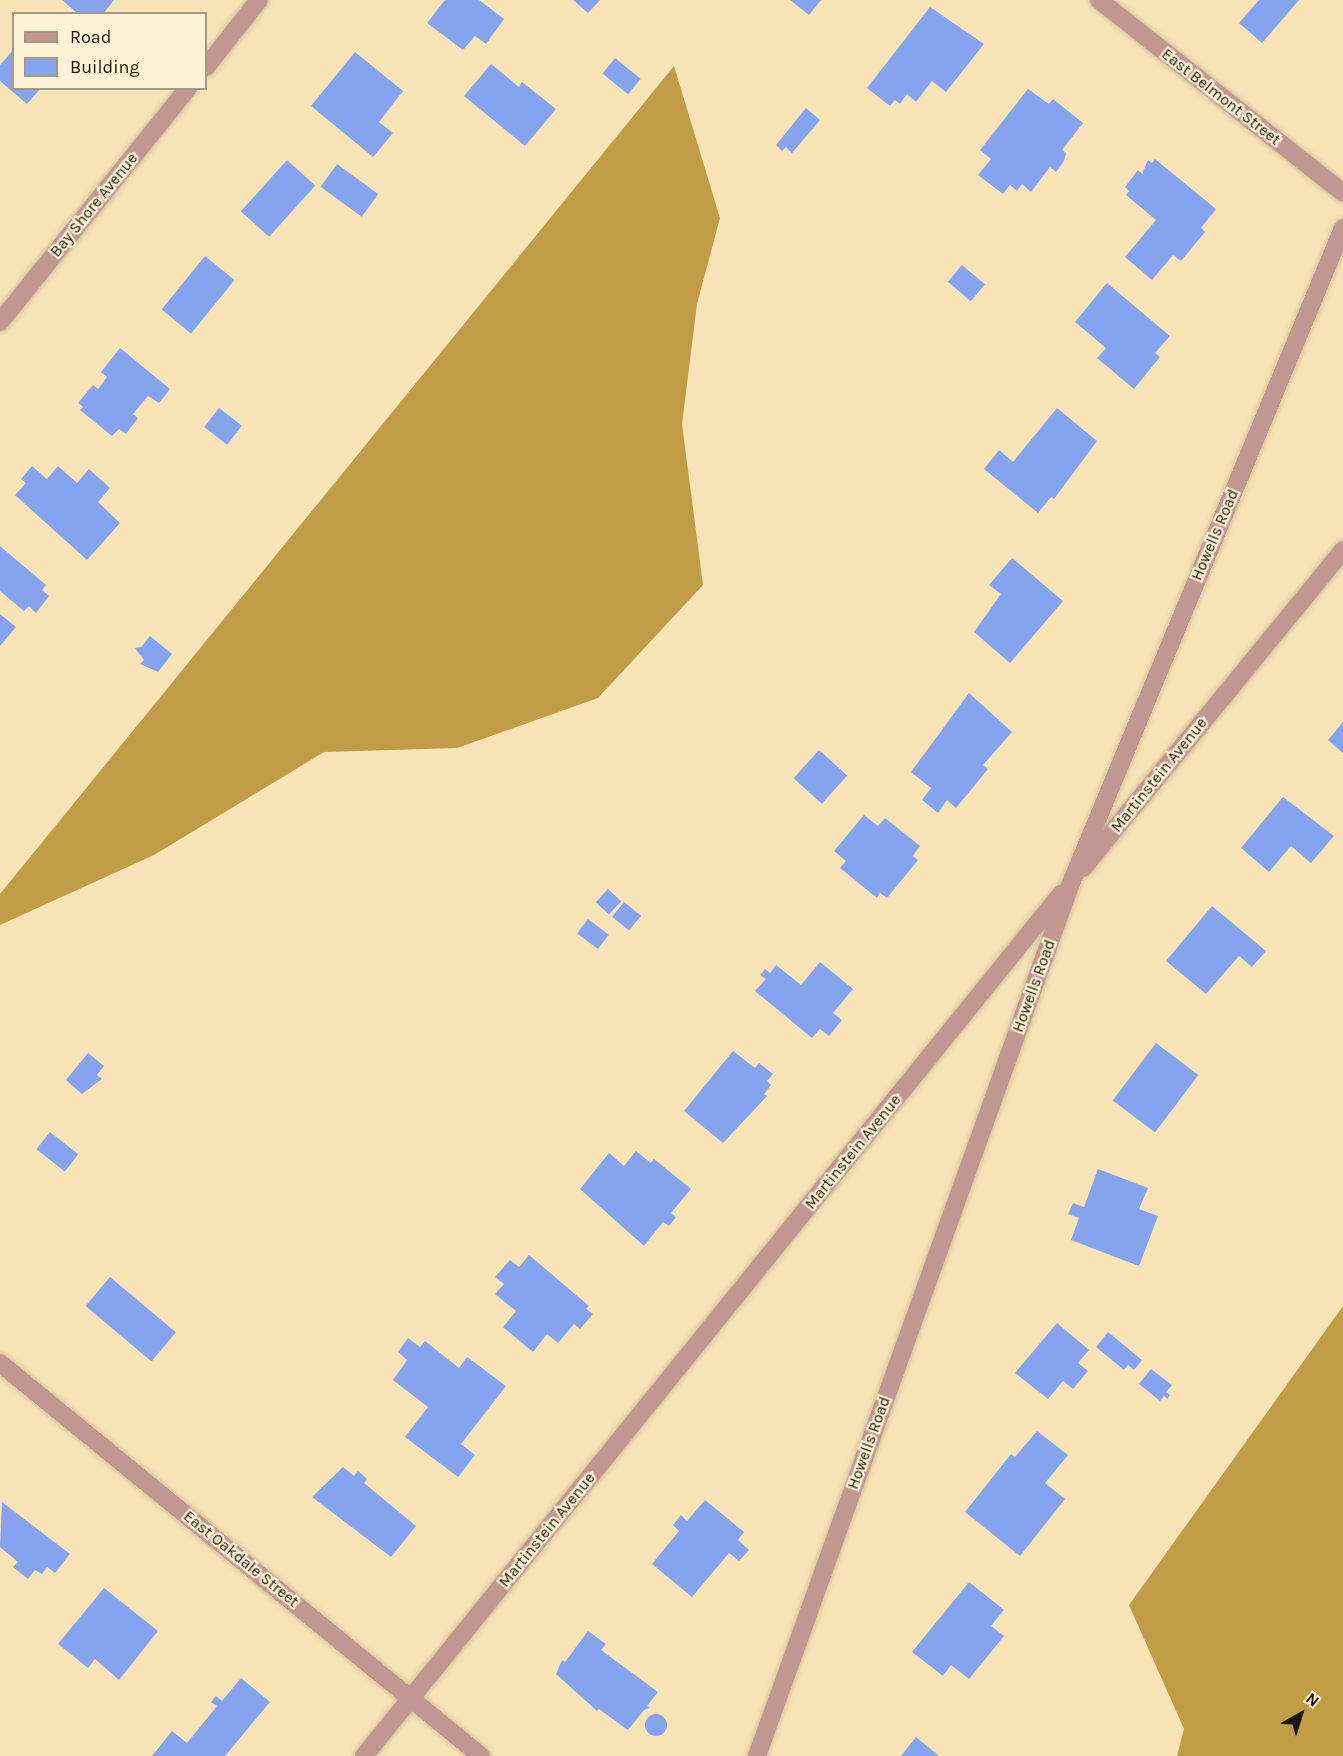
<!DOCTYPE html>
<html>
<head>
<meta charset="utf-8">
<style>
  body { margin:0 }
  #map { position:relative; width:1343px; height:1756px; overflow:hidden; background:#f7e3b6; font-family:Karla,sans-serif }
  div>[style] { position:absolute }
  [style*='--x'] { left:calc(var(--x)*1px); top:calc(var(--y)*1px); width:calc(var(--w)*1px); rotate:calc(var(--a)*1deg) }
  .forest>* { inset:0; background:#c09c46 }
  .building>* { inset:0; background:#85a4ed; transform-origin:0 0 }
  .round { border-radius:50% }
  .roads { filter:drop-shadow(0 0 2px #d4c29a) drop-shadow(0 0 2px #d4c29a) }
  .minor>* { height:18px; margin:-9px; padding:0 9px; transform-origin:9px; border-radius:9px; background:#c19792 }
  span { translate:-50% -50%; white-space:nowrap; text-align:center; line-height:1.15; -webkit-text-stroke:4.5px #fdf1d6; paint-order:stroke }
  .street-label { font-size:16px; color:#1c1505 }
  .legend { position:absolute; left:12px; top:12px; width:195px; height:78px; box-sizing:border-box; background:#fdf1d6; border:2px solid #a39982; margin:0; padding:8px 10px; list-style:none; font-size:18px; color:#1c1505 }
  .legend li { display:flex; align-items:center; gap:12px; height:30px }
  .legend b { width:30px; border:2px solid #a39982 }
  .north { position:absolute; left:1271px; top:1684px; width:60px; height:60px; -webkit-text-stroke:4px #fdf1d6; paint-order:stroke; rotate:39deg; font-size:16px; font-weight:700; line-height:24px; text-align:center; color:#1c1505 }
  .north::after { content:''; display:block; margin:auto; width:21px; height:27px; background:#1c1505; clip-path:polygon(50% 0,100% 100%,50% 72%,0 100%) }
</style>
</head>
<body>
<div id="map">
  <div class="forest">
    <div style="clip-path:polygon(674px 66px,720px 218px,697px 304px,682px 424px,703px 585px,598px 698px,457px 748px,324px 752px,154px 855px,0 925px,0 894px)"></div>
    <div style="clip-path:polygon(1343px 1306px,1343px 1756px,1177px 1756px,1184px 1729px,1129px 1605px)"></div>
  </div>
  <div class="building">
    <div style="clip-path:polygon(62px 0,114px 0,103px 14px,78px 14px)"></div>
    <div style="clip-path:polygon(445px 0,479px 0,504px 19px,486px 44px,475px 36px,463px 50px,427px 23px)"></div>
    <div style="clip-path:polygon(573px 0,600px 0,588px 13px)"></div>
    <div style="clip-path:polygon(790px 0,821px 0,809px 15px)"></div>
    <div style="clip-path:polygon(1259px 0,1299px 0,1262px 43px,1239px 23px)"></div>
    <div style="clip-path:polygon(930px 7px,984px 44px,946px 92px,932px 81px,916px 102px,907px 94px,900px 104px,895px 100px,890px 106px,867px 88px)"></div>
    <div style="clip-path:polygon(14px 49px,14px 88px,41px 88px,27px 104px,0 81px,0 65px)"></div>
    <div style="clip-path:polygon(355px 52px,403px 91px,379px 122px,393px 133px,373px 157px,311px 106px)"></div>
    <div style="left:615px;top:58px;width:33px;height:20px;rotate:39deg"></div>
    <div style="clip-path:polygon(491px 64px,519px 87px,522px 82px,556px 109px,525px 146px,464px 96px)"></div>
    <div style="clip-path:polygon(1028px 89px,1049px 104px,1053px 99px,1083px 123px,1062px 150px,1066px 153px,1064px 161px,1056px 172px,1050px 167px,1031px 192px,1022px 184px,1017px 191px,1010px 185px,1003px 194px,978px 175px,991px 159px,980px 150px)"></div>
    <div style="clip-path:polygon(806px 108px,820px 120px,792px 153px,786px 147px,782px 151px,776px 145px)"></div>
    <div style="clip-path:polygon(1155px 159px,1216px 209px,1201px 228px,1205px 232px,1181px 261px,1173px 255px,1152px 280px,1125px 257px,1156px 220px,1126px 195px,1129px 191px,1125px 187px,1138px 170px,1142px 174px,1148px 160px,1152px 163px)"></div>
    <div style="left:287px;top:160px;width:38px;height:69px;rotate:42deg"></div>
    <div style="left:337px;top:164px;width:51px;height:28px;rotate:36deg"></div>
    <div style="left:205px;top:256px;width:38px;height:69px;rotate:39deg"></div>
    <div style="left:962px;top:265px;width:30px;height:22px;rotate:40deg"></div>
    <div style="clip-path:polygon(1107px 283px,1170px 336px,1155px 353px,1160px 357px,1134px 389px,1097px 358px,1106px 348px,1075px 322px)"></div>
    <div style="clip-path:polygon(120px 348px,170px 389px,159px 403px,148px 396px,133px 414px,138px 418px,126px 434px,119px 429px,112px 436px,80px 410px,83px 407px,78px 403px,93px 385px,98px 389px,107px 377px,101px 372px)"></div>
    <div style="left:219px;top:408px;width:29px;height:24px;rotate:38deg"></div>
    <div style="clip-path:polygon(1057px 408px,1097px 441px,1054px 499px,1051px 497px,1038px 513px,984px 469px,999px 450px,1013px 462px)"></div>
    <div style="clip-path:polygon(32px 466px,47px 479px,58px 466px,77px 483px,89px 469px,110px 488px,98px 502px,120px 523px,87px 560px,15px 495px,26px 483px,21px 479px)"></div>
    <div style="clip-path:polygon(0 546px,46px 585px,42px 590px,49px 596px,36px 613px,29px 606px,24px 611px,0 591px)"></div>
    <div style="clip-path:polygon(1012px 558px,1063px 601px,1010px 663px,974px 632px,1001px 594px,989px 585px)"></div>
    <div style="clip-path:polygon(0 614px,16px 627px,0 646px)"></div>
    <div style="clip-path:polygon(150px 636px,172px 654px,158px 672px,140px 664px,144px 660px,135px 648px,141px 647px)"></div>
    <div style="clip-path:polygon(969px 693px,1012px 732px,983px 765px,988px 769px,956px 808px,947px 800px,938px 813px,922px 800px,931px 788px,911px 772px)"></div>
    <div style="clip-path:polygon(1343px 722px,1343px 753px,1328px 740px)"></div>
    <div style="left:819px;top:750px;width:38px;height:38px;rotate:42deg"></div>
    <div style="clip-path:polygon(1283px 797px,1334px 836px,1311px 863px,1291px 846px,1269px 872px,1241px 848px)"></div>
    <div style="clip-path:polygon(864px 815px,878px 826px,885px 818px,920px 846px,913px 856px,918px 860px,887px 898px,880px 893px,877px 898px,840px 868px,846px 861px,834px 851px)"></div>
    <div style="left:608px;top:889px;width:18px;height:18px;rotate:43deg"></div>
    <div style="left:624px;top:902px;width:22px;height:19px;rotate:39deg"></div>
    <div style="clip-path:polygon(1212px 906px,1266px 951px,1252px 967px,1239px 956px,1206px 994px,1166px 961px)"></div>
    <div style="left:588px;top:919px;width:26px;height:18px;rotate:37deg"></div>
    <div style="clip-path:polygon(820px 962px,853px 989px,833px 1013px,842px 1020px,829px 1036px,820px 1029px,812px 1038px,755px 991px,766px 979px,760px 975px,765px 969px,770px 973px,776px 965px,801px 985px)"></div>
    <div style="left:1156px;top:1043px;width:53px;height:72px;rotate:37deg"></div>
    <div style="clip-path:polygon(733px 1051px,755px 1068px,759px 1063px,773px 1074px,767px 1081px,771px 1085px,764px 1094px,767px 1096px,723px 1143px,684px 1111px)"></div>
    <div style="clip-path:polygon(88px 1053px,104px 1066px,97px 1075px,102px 1079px,82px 1094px,66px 1080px)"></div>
    <div style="left:50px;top:1132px;width:36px;height:22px;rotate:38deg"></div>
    <div style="clip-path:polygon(636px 1151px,651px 1163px,654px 1159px,691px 1189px,671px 1213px,676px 1217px,669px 1226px,663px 1222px,644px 1246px,580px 1189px,609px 1153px,624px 1166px)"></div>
    <div style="clip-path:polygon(1098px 1169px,1148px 1188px,1139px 1209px,1158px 1216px,1139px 1266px,1071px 1240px,1079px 1218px,1068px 1214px,1073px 1203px,1084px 1207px)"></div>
    <div style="clip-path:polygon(529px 1255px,589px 1306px,586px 1309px,593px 1314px,580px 1329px,574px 1324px,558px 1343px,547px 1334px,533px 1352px,503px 1327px,516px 1311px,495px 1294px,504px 1284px,495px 1277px,510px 1260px,519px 1267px)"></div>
    <div style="left:110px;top:1277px;width:86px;height:38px;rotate:40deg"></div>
    <div style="clip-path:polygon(1057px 1323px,1089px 1350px,1078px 1363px,1088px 1371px,1073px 1389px,1063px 1381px,1048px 1399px,1015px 1373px)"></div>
    <div style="clip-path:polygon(1108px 1332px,1142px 1360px,1134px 1370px,1128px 1365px,1124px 1370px,1096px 1347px)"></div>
    <div style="clip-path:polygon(408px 1338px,420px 1347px,425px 1341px,459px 1368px,467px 1357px,506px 1386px,461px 1444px,475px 1455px,458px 1477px,405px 1437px,428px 1407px,393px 1380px,407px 1360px,398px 1352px)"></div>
    <div style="clip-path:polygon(1151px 1369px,1172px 1385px,1166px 1392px,1170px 1395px,1168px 1399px,1164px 1396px,1160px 1401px,1139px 1384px)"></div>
    <div style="clip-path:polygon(1037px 1431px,1068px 1455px,1045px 1483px,1065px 1499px,1020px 1556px,965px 1512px,1011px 1454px,1015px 1457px)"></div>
    <div style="clip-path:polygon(343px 1467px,354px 1476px,358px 1471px,367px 1479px,364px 1483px,416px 1526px,391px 1557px,312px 1497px)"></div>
    <div style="clip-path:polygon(705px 1500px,744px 1532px,738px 1540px,749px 1550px,739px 1561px,729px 1553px,692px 1597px,652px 1564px,679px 1531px,673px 1525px,681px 1515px,687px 1521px)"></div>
    <div style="clip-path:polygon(2px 1502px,70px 1554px,55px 1573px,47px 1567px,42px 1574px,35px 1570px,28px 1579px,13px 1567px,18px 1562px,0 1547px)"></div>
    <div style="clip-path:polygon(969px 1582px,1004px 1610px,991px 1626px,1004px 1636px,969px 1679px,951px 1665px,943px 1676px,912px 1652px)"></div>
    <div style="clip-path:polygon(104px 1588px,158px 1631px,119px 1680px,95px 1659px,88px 1668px,58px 1644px)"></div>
    <div style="clip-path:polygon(588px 1631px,606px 1644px,601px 1650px,658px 1692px,647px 1706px,650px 1708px,644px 1710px,628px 1730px,599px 1709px,597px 1711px,556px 1674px,562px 1660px,565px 1662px)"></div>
    <div style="clip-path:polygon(241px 1678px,270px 1702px,225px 1756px,152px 1756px,172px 1731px,187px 1743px,217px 1706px,211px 1702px,216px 1696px,222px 1701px)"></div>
    <div class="round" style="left:645px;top:1714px;width:22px;height:22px"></div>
    <div style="clip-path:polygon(916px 1737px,939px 1756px,901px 1756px)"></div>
  </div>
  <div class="roads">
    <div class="minor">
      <div style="--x:1099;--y:0;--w:311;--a:38.3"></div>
      <div style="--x:206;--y:67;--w:85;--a:-51.7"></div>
      <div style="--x:0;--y:322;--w:300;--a:-51.2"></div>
      <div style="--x:1083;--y:868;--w:411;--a:-50.7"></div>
      <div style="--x:0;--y:1363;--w:621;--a:39.25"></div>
      <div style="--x:364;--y:1756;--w:1109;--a:-51.04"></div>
      <div style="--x:757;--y:1756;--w:928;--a:-70.22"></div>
      <div style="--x:1071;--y:883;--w:709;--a:-67.45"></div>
    </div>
  </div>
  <div class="street-label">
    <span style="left:1221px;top:97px;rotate:38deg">East Belmont Street</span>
    <span style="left:94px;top:205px;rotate:-51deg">Bay Shore Avenue</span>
    <span style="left:1215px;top:535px;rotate:-67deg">Howells Road</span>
    <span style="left:1159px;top:775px;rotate:-51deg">Martinstein Avenue</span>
    <span style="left:1034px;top:986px;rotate:-70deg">Howells Road</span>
    <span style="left:853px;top:1152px;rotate:-51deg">Martinstein Avenue</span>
    <span style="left:869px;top:1443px;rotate:-70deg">Howells Road</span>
    <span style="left:547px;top:1530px;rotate:-51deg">Martinstein Avenue</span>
    <span style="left:241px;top:1559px;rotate:39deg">East Oakdale Street</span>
  </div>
  <ul class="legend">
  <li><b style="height:8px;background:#c19792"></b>Road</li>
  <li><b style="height:16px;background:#85a4ed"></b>Building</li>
  </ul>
  <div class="north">N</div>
</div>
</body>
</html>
